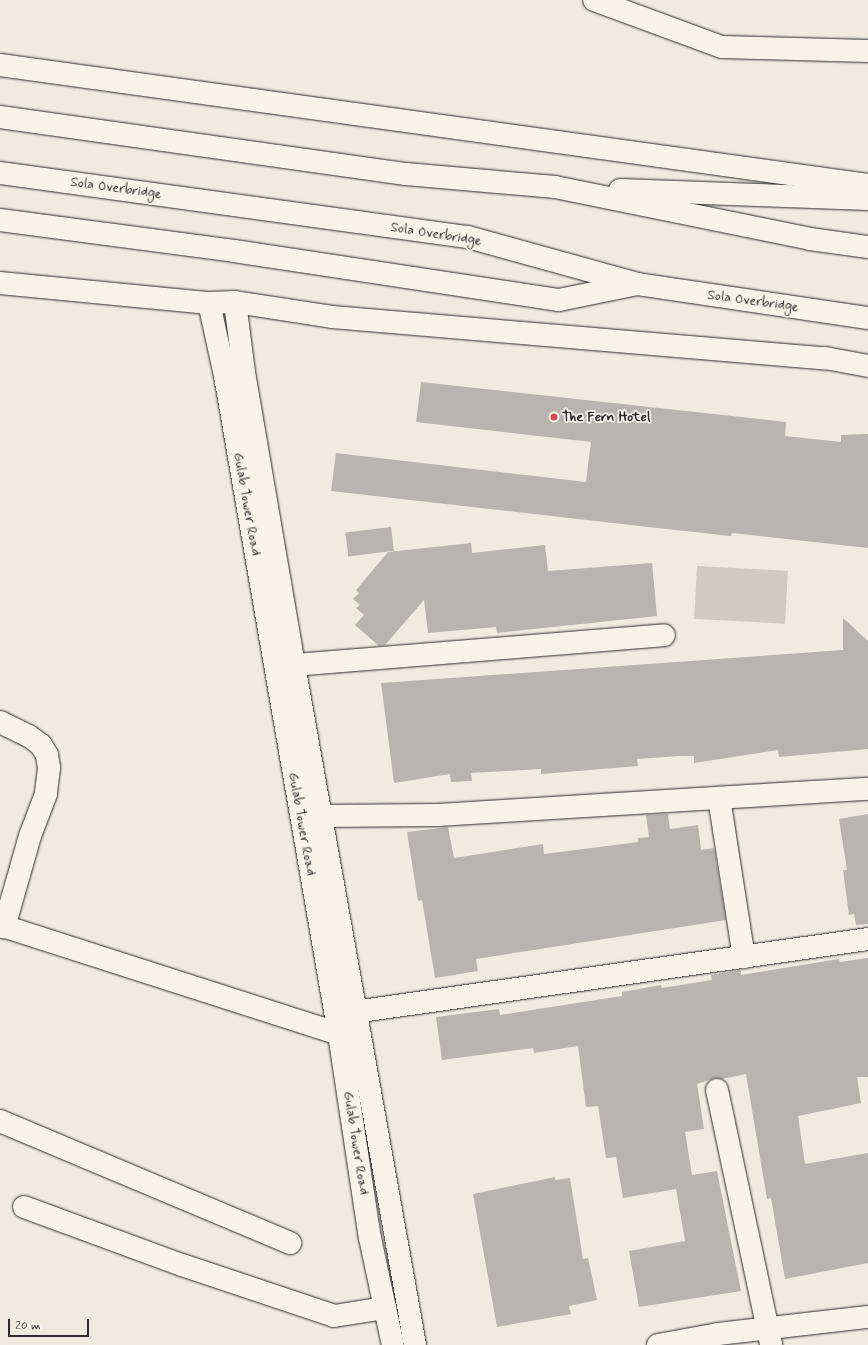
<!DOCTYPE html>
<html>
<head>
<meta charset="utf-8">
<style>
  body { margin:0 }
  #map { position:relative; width:868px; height:1345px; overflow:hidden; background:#efebe0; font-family:Mynerve,sans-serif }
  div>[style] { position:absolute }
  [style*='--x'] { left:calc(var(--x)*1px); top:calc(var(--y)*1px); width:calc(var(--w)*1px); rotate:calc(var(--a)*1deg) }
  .green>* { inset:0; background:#cfcbc2; transform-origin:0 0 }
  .building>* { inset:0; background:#b8b5ae; transform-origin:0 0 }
  .roads { filter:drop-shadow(0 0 1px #2b2b2b) drop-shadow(0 0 1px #2b2b2b) }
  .minor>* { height:22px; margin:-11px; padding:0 11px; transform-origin:11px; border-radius:11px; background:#f7f3e8 }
  .major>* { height:22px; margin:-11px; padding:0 11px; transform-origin:11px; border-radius:11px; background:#f7f3e8 }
  .highway>* { height:22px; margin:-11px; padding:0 11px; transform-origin:11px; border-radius:11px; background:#f7f3e8 }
  .dots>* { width:11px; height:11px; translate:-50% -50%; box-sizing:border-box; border:2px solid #f7f3e8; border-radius:50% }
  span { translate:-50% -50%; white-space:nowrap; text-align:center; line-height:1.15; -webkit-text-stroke:3.5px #f7f3e8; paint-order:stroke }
  .street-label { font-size:14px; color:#2b2b2b }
  .poi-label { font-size:14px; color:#2b2b2b; font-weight:700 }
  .left { translate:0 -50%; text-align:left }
  .scale { position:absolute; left:8px; top:1319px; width:81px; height:18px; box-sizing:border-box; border:2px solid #2b2b2b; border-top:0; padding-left:5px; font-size:12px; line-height:14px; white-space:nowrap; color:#2b2b2b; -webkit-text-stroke:3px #f7f3e8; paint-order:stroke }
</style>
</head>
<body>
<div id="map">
  <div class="green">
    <div style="left:697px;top:566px;width:91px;height:53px;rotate:3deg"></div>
  </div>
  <div class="building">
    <div style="clip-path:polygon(421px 382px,786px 422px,785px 436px,841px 442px,841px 435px,868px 434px,868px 548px,732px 533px,731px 536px,648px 527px,331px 491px,336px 453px,586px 482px,591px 442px,416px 422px)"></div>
    <div style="left:391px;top:527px;width:24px;height:46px;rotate:83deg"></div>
    <div style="clip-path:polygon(471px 543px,472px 553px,545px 545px,548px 571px,652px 563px,657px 616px,497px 633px,496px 627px,428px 633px,424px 600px,385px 645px,379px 646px,355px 625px,364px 615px,356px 608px,360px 605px,353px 599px,359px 593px,356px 590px,388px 552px)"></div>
    <div style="clip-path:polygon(843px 618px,868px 641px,868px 749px,779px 757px,778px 750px,694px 763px,694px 756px,679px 756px,637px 759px,638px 766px,541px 774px,541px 769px,471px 773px,472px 781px,451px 782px,450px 774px,394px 783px,381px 683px,843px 650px)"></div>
    <div style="clip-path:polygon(668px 814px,670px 829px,698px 825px,701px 850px,714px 848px,726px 920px,476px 959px,478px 971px,435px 978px,422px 900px,418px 901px,407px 832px,448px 827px,454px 858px,543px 844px,544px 854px,638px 842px,638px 838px,649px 837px,646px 815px)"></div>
    <div style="clip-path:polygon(868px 814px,868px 924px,856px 925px,854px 914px,849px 915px,843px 870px,847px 870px,839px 819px)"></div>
    <div style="clip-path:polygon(868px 958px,868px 1077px,857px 1077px,861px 1103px,798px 1116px,805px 1164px,868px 1153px,868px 1263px,785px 1279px,771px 1198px,767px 1199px,746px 1074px,722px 1079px,715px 1078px,697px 1084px,704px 1129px,685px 1132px,692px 1175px,717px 1171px,741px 1291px,639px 1307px,629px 1251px,685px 1241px,676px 1189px,623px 1198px,616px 1157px,606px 1158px,598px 1106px,586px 1107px,578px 1046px,534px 1053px,533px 1048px,442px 1060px,436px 1017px,499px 1009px,500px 1015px,622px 996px,622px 992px,661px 985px,662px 988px,712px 980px,711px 975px,741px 970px,741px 975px,839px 959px,840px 962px)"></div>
    <div style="clip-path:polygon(555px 1177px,555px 1180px,570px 1178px,583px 1259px,588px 1258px,597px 1300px,569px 1306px,571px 1314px,497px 1327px,473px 1194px)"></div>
  </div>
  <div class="roads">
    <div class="minor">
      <div style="--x:594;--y:0;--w:136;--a:20.2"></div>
      <div style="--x:722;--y:47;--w:146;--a:1.6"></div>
      <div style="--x:0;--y:283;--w:210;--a:5.5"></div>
      <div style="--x:209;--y:303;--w:26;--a:-2"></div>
      <div style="--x:235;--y:302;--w:98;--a:8.8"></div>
      <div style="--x:332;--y:317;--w:495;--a:4.8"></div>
      <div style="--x:825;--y:358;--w:44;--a:10.5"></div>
      <div style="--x:235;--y:302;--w:71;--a:82.7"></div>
      <div style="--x:244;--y:372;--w:297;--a:80.3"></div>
      <div style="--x:294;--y:665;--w:691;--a:79.91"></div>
      <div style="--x:209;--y:303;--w:75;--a:77.6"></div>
      <div style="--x:225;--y:376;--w:668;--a:80.17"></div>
      <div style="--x:339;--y:1034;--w:206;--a:81.4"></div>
      <div style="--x:370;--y:1238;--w:109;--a:77.9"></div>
      <div style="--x:294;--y:665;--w:371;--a:-4.6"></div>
      <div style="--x:0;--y:722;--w:32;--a:26"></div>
      <div style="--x:29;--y:736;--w:15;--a:37"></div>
      <div style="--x:41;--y:745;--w:12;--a:59"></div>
      <div style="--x:47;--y:755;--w:13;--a:81"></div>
      <div style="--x:49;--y:768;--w:26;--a:97"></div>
      <div style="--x:46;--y:794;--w:45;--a:110.9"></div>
      <div style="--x:30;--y:836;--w:95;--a:105.9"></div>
      <div style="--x:719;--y:798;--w:161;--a:81.1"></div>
      <div style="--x:320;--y:816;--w:118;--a:-0.5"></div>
      <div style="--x:438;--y:815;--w:431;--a:-3.5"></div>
      <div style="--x:0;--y:925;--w:356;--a:17.8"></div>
      <div style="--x:354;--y:1012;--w:519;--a:-8.08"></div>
      <div style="--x:717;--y:1090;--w:261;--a:78"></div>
      <div style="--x:0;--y:1121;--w:315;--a:22.8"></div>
      <div style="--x:24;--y:1207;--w:168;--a:20.2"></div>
      <div style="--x:182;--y:1265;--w:160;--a:18.5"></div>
      <div style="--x:334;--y:1316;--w:52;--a:-8.9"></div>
      <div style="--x:658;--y:1345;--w:61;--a:-10.4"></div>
      <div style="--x:718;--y:1334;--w:151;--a:-6.5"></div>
    </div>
    <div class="major">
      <div style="--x:0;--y:65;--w:876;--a:7.87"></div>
      <div style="--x:0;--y:220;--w:236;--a:7.5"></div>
      <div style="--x:234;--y:251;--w:329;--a:8.6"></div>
      <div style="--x:559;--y:300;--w:80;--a:-11.6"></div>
    </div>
    <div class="highway">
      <div style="--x:0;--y:117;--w:410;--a:8"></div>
      <div style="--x:406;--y:174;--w:150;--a:5"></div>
      <div style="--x:555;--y:187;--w:260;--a:11.5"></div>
      <div style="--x:810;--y:239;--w:59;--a:7.9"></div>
      <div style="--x:0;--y:173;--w:472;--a:7.8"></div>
      <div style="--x:468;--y:237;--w:175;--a:15.5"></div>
      <div style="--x:637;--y:284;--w:233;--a:8.4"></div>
      <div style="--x:620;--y:190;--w:248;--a:2.1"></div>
    </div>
  </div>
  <div class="dots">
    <div style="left:554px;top:417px;background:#d1495b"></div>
  </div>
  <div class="street-label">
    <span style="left:116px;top:188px;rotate:8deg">Sola Overbridge</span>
    <span style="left:436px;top:234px;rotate:9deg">Sola Overbridge</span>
    <span style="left:753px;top:301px;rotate:8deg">Sola Overbridge</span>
    <span style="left:247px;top:504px;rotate:80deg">Gulab Tower Road</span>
    <span style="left:302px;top:824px;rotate:80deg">Gulab Tower Road</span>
    <span style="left:356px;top:1143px;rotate:81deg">Gulab Tower Road</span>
  </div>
  <div class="poi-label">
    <span class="left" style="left:562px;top:417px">The Fern Hotel</span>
  </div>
  <div class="scale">20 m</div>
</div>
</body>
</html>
